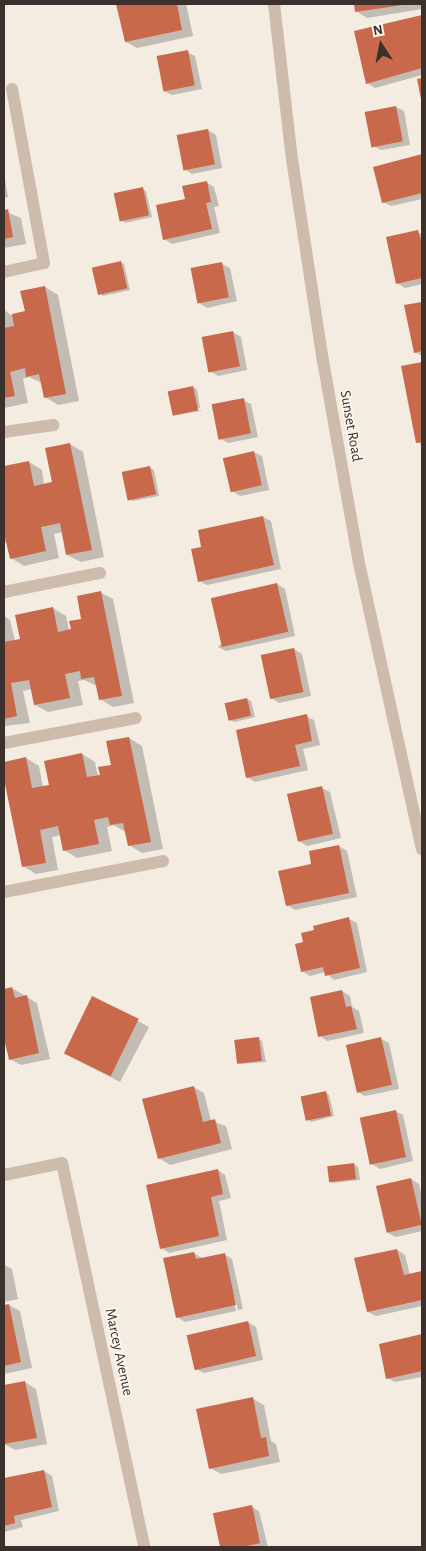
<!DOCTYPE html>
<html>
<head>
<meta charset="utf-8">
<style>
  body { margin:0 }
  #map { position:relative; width:426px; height:1551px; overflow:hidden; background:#f4ebe1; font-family:"Alegreya Sans",sans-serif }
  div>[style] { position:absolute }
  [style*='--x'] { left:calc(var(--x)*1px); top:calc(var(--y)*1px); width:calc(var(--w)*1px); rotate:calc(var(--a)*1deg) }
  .shadow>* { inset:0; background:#0003 }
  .building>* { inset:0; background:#c8694b; transform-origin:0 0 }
  .minor>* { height:12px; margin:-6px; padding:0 6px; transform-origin:6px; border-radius:6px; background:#cdbbac }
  span { translate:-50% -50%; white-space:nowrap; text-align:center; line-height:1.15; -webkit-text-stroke:4px #fbf5ee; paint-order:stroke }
  .street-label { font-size:15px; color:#3b302b }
  .frame { position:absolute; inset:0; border:5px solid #3b302b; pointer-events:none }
  .north { position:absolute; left:356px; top:20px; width:50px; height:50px; -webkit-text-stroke:4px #fbf5ee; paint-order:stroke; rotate:349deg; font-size:14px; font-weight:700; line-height:20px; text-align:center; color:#3b302b }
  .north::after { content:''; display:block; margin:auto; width:18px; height:22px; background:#3b302b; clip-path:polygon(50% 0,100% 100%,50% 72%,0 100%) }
</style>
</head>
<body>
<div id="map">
  <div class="shadow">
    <div style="clip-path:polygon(117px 4px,186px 4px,193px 36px,137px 48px,126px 42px)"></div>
    <div style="clip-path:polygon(355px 4px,422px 4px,422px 9px,367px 18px,356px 11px)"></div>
    <div style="clip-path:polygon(422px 17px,422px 75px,375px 88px,367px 83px,355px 32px)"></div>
    <div style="clip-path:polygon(187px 52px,195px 56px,202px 89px,172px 95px,164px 91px)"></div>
    <div style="clip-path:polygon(396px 107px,404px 111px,410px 145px,381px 150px,373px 146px)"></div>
    <div style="clip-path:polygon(208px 130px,216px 135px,222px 168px,192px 174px,185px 169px)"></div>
    <div style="clip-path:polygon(422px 156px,422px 199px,391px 206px,383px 202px,375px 168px)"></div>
    <div style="clip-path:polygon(4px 174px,8px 197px,4px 198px)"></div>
    <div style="clip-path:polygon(206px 182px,214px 187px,219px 206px,214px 207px,220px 233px,172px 244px,164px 239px,186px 200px)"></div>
    <div style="clip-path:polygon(142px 189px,146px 191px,152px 217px,125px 223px,122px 220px)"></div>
    <div style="clip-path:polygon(4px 211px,21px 218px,26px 244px,4px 248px)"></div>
    <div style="clip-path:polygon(417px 232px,422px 234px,422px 284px,405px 288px,397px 283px)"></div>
    <div style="clip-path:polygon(120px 262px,124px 264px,130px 290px,103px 296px,100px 293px)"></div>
    <div style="clip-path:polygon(222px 264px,230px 268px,237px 301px,207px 308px,199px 303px)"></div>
    <div style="clip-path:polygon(45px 287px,58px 295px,79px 401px,58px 405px,45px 397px,42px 383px,29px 377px,23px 379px,28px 403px,4px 408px,4px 310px,11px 315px,26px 312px)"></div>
    <div style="clip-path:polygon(422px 303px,422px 356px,415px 352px,406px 306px)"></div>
    <div style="clip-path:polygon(233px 332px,241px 337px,247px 370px,218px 376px,210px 371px)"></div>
    <div style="clip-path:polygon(422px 363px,422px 445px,417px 442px,403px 367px)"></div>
    <div style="clip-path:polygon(193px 387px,197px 389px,200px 408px,173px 414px,169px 391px)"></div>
    <div style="clip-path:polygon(243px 400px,251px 404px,258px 437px,228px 443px,221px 439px)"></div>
    <div style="clip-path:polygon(201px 410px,201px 411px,175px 415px)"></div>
    <div style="clip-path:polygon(70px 444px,83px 452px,104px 557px,81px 562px,67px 555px,63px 532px,54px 534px,59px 558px,24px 566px,11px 558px,8px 542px,4px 543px,4px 467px,29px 462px,42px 470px,44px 485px,54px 483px)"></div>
    <div style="clip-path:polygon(254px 452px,262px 456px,269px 490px,240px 496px,232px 491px)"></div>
    <div style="clip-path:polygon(150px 468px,154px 470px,159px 496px,133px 501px,129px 499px)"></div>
    <div style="clip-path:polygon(263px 517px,271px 521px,281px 569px,207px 585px,199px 581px,203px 548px)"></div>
    <div style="clip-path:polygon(277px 584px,285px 589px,295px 636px,226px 651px,218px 647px)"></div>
    <div style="clip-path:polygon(100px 592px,113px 599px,134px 703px,113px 707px,100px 699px,97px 686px,84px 680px,78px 681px,83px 705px,48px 712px,35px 705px,32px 689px,23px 691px,30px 723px,4px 726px,4px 616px,10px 620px,15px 641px,22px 640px,53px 608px,66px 616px,69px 630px,72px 630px,83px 620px)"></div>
    <div style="clip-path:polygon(294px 649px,302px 654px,311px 696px,279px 703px,271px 698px)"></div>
    <div style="clip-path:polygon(247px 699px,251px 701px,255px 717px,234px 722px,230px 720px)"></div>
    <div style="clip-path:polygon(306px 716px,314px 720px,320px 745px,303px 749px,308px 770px,255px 782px,247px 777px)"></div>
    <div style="clip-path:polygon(129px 738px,142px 746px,163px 849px,142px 853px,129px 845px,126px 832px,113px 825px,107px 827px,112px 851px,77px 858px,64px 850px,61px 835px,52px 837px,58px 870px,36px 874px,23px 866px,4px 763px,26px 758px,39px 766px,43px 787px,51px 786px,82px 754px,95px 762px,98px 777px,101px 776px,112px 766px)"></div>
    <div style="clip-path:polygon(322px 788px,330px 792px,341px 838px,307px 846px,299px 841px)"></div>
    <div style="clip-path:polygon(339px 846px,347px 851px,357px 897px,295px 910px,287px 905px,313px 865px)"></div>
    <div style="clip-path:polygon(349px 919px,357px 923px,367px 972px,334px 980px,325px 972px,310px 976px,302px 971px,304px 943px)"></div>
    <div style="clip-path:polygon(12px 988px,37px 1003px,50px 1059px,21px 1065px,10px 1059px,4px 1043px,4px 990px)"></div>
    <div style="clip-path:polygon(342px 991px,350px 996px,352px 1007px,359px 1011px,364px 1033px,327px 1041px,320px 1036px)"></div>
    <div style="clip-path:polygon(93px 997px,149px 1027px,120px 1082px,75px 1059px)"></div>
    <div style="clip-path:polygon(258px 1039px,262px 1041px,266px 1062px,239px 1064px)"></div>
    <div style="clip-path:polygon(381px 1039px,389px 1043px,399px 1089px,365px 1096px,358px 1092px)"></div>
    <div style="clip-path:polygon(193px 1087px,204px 1093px,211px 1121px,226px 1126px,232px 1149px,170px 1165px,159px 1158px)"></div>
    <div style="clip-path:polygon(325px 1092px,329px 1095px,334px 1116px,311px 1122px,307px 1119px)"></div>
    <div style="clip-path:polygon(395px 1111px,403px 1115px,413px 1161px,380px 1169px,372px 1164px)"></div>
    <div style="clip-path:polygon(354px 1164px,358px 1167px,360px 1180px,331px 1183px)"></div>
    <div style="clip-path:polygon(218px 1170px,225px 1175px,231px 1198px,219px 1201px,227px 1240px,169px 1253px,162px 1248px)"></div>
    <div style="clip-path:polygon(411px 1179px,419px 1184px,422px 1199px,422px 1231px,396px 1237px,388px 1233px)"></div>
    <div style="clip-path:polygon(397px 1250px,405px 1255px,410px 1275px,422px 1272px,422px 1306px,376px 1316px,368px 1312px,356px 1259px)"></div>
    <div style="clip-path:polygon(194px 1253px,202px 1258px,224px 1254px,232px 1259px,243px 1309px,238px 1310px,224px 1258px,236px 1311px,185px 1322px,177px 1317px)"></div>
    <div style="clip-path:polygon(4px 1265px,12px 1269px,18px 1299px,4px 1302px)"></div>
    <div style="clip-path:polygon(9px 1305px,20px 1311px,32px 1368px,4px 1374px,4px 1306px)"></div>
    <div style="clip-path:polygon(248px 1322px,256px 1327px,263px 1360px,204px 1373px,196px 1369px)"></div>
    <div style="clip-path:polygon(422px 1335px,422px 1377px,395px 1382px,387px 1378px,380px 1345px)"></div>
    <div style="clip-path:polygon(25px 1382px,36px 1389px,47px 1444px,15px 1450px,4px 1444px,4px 1387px)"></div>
    <div style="clip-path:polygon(253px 1399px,264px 1405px,271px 1441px,276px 1444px,280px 1462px,221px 1474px,210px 1468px)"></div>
    <div style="clip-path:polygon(44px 1471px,52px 1476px,59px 1511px,21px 1520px,23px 1527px,4px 1532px,4px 1480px)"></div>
    <div style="clip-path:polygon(251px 1506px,259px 1511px,268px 1547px,222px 1547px,214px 1514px)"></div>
  </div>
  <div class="building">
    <div style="clip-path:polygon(116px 4px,177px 4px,182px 30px,125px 42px)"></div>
    <div style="clip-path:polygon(354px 4px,403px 4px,403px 5px,355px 12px)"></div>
    <div style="clip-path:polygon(422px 15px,422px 68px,366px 84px,354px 31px)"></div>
    <div style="left:188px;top:50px;width:36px;height:32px;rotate:79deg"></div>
    <div style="clip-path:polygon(422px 78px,422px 99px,421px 99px,417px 79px)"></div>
    <div style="left:396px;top:106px;width:36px;height:32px;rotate:79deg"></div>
    <div style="left:208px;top:129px;width:36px;height:32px;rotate:79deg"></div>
    <div style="clip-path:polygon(422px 154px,422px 193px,382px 203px,373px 167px)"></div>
    <div style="clip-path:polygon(207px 181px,211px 202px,206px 203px,212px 229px,163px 240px,156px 205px,185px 199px,182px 186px)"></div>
    <div style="left:143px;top:187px;width:29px;height:30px;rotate:78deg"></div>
    <div style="clip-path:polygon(8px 209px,13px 237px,4px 239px,4px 210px)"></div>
    <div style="clip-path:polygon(418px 230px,422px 244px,422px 278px,396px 284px,386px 237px)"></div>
    <div style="left:121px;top:261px;width:28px;height:30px;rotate:77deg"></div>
    <div style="left:222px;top:262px;width:36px;height:32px;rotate:79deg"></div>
    <div style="clip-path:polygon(45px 286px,66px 394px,44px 398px,39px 374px,26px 377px,25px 368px,10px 372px,15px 396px,4px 398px,4px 328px,14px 326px,12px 314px,25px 311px,20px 291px)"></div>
    <div style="clip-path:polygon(422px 302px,422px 351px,414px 353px,404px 305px)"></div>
    <div style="left:233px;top:331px;width:36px;height:32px;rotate:79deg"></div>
    <div style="clip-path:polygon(422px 362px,422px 442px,416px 443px,401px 366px)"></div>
    <div style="left:193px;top:386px;width:25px;height:26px;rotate:78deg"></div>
    <div style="left:244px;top:398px;width:36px;height:33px;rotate:79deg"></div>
    <div style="clip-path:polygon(70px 443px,92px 550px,66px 555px,60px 523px,41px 527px,46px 551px,10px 559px,4px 533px,4px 466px,29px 461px,34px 486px,52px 482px,45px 448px)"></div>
    <div style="left:254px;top:451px;width:35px;height:32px;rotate:77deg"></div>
    <div style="left:150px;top:466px;width:29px;height:29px;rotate:78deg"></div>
    <div style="clip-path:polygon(263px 516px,274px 565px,198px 582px,191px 549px,201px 547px,198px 530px)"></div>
    <div style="left:277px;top:583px;width:50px;height:68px;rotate:77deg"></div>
    <div style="clip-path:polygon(101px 591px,122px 696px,99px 700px,94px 677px,81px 679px,80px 671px,65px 674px,70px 698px,34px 705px,29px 680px,11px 683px,17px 716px,4px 719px,4px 642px,20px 639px,15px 615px,53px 607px,58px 632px,71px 629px,69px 621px,81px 619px,77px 596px)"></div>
    <div style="left:294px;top:648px;width:45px;height:34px;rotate:78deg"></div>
    <div style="left:247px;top:698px;width:18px;height:23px;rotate:77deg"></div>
    <div style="clip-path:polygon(307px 714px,312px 741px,295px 745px,300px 766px,246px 778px,236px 730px)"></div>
    <div style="clip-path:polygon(129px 737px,151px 842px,128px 846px,123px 823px,110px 825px,108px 817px,94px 820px,99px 844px,63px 851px,58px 826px,40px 830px,46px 863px,22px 867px,4px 779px,4px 762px,26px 757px,32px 788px,49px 785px,44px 761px,82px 753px,87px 777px,100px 775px,98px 767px,111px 765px,106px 741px)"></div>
    <div style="left:322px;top:786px;width:49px;height:36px;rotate:77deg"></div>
    <div style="clip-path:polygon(339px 845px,349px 893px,286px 906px,278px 871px,311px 864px,309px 851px)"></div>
    <div style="clip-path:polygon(349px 917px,360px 968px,325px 976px,323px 967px,301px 972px,295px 944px,303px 942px,301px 933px,314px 930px,313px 926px)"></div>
    <div style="clip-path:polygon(12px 987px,15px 998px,27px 995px,39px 1053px,9px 1060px,4px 1037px,4px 989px)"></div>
    <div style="clip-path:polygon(342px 990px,346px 1007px,351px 1006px,357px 1029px,318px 1037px,310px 997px)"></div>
    <div style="left:92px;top:996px;width:52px;height:64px;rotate:26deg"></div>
    <div style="left:259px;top:1037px;width:24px;height:25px;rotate:83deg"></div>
    <div style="left:381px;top:1037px;width:49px;height:36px;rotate:77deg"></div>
    <div style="clip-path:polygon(194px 1086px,203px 1122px,215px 1119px,221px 1143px,158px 1159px,142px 1099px)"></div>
    <div style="left:326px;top:1091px;width:25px;height:26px;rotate:78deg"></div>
    <div style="left:396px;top:1110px;width:48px;height:37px;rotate:78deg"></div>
    <div style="left:354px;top:1163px;width:16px;height:27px;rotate:83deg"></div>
    <div style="clip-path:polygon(218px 1169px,223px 1194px,211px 1197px,219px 1236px,160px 1249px,146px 1185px)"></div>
    <div style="left:411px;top:1178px;width:48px;height:36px;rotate:77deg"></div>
    <div style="clip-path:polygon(397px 1249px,404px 1275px,422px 1271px,422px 1300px,367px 1312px,354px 1258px)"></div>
    <div style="clip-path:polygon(194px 1252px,196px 1259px,225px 1253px,236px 1305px,176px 1318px,163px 1258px)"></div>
    <div style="clip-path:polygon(9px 1304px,21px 1362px,4px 1366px,4px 1305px)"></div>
    <div style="left:248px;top:1321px;width:36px;height:63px;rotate:77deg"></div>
    <div style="clip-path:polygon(422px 1334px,422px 1371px,386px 1379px,379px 1344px)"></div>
    <div style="clip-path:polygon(25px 1381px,37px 1438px,4px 1444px,4px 1385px)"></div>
    <div style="clip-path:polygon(253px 1397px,261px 1438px,266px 1437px,269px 1456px,209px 1469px,196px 1409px)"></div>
    <div style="clip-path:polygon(44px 1470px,52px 1507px,14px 1516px,15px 1523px,4px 1526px,4px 1478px)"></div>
    <div style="left:252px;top:1505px;width:39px;height:40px;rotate:78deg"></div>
  </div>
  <div class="minor">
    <div style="--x:274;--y:4;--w:156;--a:83.4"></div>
    <div style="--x:292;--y:159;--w:204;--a:81.3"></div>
    <div style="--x:323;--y:361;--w:205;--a:79.9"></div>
    <div style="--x:359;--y:563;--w:293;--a:77.6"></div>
    <div style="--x:4;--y:272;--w:41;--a:-12.7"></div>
    <div style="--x:44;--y:263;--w:177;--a:-100.4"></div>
    <div style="--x:4;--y:432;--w:50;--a:-8"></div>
    <div style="--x:4;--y:592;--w:98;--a:-11.2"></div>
    <div style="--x:4;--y:743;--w:134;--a:-10.7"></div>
    <div style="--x:4;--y:892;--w:162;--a:-11"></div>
    <div style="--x:4;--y:1175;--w:59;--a:-11.7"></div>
    <div style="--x:62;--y:1163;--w:393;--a:77.9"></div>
  </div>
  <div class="street-label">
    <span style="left:351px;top:426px;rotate:80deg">Sunset Road</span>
    <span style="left:119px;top:1352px;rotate:78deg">Marcey Avenue</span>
  </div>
  <div class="frame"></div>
  <div class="north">N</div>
</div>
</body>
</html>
